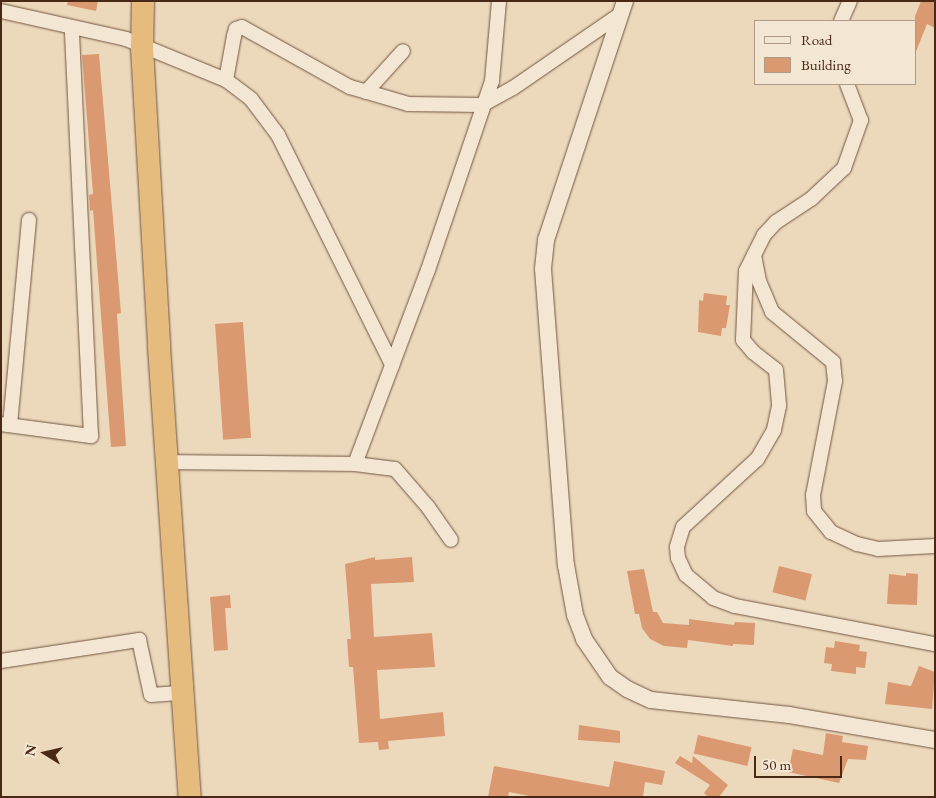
<!DOCTYPE html>
<html>
<head>
<meta charset="utf-8">
<style>
  body { margin:0 }
  #map { position:relative; width:936px; height:798px; overflow:hidden; background:#ecd9bc; font-family:"EB Garamond",serif }
  div>[style] { position:absolute }
  [style*='--x'] { left:calc(var(--x)*1px); top:calc(var(--y)*1px); width:calc(var(--w)*1px); rotate:calc(var(--a)*1deg) }
  .building>* { inset:0; background:#db9972; transform-origin:0 0 }
  .roads { filter:drop-shadow(0 0 1px #725540) drop-shadow(0 0 1px #725540) }
  .minor>* { height:14px; margin:-7px; padding:0 7px; transform-origin:7px; border-radius:7px; background:#f3e6d3 }
  .tertiary>* { height:16px; margin:-8px; padding:0 8px; transform-origin:8px; border-radius:8px; background:#f3e6d3 }
  .trunk>* { height:22px; margin:-11px; padding:0 11px; transform-origin:11px; border-radius:11px; background:#e6bc7e }
  span { translate:-50% -50%; white-space:nowrap; text-align:center; line-height:1.15; -webkit-text-stroke:4px #f3e6d3; paint-order:stroke }
  .frame { position:absolute; inset:0; border:2px solid #492916; pointer-events:none }
  .legend { position:absolute; left:754px; top:20px; width:162px; height:65px; box-sizing:border-box; background:#f3e6d3; border:1px solid #af9a87; margin:0; padding:6px 9px; list-style:none; font-size:15px; color:#492916 }
  .legend li { display:flex; align-items:center; gap:10px; height:25px }
  .legend b { width:25px; border:1px solid #af9a87 }
  .north { position:absolute; left:20px; top:728px; width:50px; height:50px; -webkit-text-stroke:4px #f3e6d3; paint-order:stroke; rotate:280deg; font-size:14px; font-weight:700; line-height:20px; text-align:center; color:#492916 }
  .north::after { content:''; display:block; margin:auto; width:18px; height:22px; background:#492916; clip-path:polygon(50% 0,100% 100%,50% 72%,0 100%) }
  .scale { position:absolute; left:754px; top:756px; width:88px; height:22px; box-sizing:border-box; border:2px solid #492916; border-top:0; padding-left:6px; font-size:15px; line-height:18px; white-space:nowrap; color:#492916; -webkit-text-stroke:4px #f3e6d3; paint-order:stroke }
</style>
</head>
<body>
<div id="map">
  <div class="building">
    <div style="clip-path:polygon(68px 1px,98px 1px,96px 11px,67px 5px)"></div>
    <div style="clip-path:polygon(921px 1px,935px 1px,935px 28px,927px 24px,915px 54px,915px 16px)"></div>
    <div style="clip-path:polygon(99px 54px,121px 313px,117px 314px,126px 446px,111px 447px,93px 210px,90px 211px,89px 195px,93px 194px,82px 55px)"></div>
    <div style="clip-path:polygon(704px 293px,727px 296px,726px 305px,730px 305px,726px 328px,722px 328px,721px 336px,698px 332px,699px 300px,703px 301px)"></div>
    <div style="left:243px;top:322px;width:116px;height:28px;rotate:86deg"></div>
    <div style="clip-path:polygon(375px 557px,375px 560px,412px 557px,414px 582px,371px 584px,374px 637px,432px 633px,435px 667px,377px 670px,380px 719px,443px 712px,445px 736px,388px 741px,389px 749px,379px 750px,378px 742px,359px 743px,353px 667px,349px 667px,347px 639px,351px 639px,345px 564px)"></div>
    <div style="left:779px;top:566px;width:34px;height:27px;rotate:14deg"></div>
    <div style="clip-path:polygon(644px 569px,653px 612px,657px 612px,663px 623px,689px 625px,689px 619px,734px 625px,735px 622px,755px 623px,754px 645px,733px 644px,733px 646px,688px 640px,687px 648px,664px 646px,650px 639px,642px 628px,639px 614px,635px 614px,627px 571px)"></div>
    <div style="clip-path:polygon(906px 573px,918px 574px,917px 605px,887px 604px,889px 574px,906px 576px)"></div>
    <div style="clip-path:polygon(230px 595px,231px 608px,225px 608px,228px 650px,214px 651px,210px 597px)"></div>
    <div style="clip-path:polygon(835px 641px,860px 645px,859px 651px,867px 652px,865px 668px,856px 667px,856px 674px,831px 671px,832px 664px,824px 663px,826px 647px,834px 648px)"></div>
    <div style="clip-path:polygon(919px 666px,935px 672px,932px 709px,885px 704px,888px 682px,911px 686px)"></div>
    <div style="clip-path:polygon(579px 725px,620px 731px,620px 743px,578px 740px)"></div>
    <div style="clip-path:polygon(826px 733px,843px 736px,842px 742px,868px 746px,866px 760px,848px 759px,839px 783px,788px 772px,793px 749px,823px 755px)"></div>
    <div style="left:698px;top:735px;width:55px;height:19px;rotate:13deg"></div>
    <div style="clip-path:polygon(680px 756px,692px 763px,693px 756px,728px 785px,719px 797px,708px 797px,704px 793px,710px 785px,675px 763px)"></div>
    <div style="clip-path:polygon(614px 761px,665px 771px,662px 785px,645px 782px,643px 797px,534px 797px,509px 792px,508px 797px,488px 797px,494px 766px,609px 787px)"></div>
  </div>
  <div class="roads">
    <div class="minor">
      <div style="--x:1;--y:11;--w:128;--a:12.6"></div>
      <div style="--x:126;--y:39;--w:108;--a:22.3"></div>
      <div style="--x:226;--y:80;--w:31;--a:37"></div>
      <div style="--x:251;--y:99;--w:45;--a:53.1"></div>
      <div style="--x:278;--y:135;--w:257;--a:63.6"></div>
      <div style="--x:841;--y:21;--w:22;--a:-66"></div>
      <div style="--x:226;--y:80;--w:45;--a:-79.7"></div>
      <div style="--x:234;--y:36;--w:7;--a:-74"></div>
      <div style="--x:236;--y:29;--w:6;--a:-18"></div>
      <div style="--x:242;--y:27;--w:124;--a:29.1"></div>
      <div style="--x:350;--y:87;--w:60;--a:16.3"></div>
      <div style="--x:408;--y:104;--w:74;--a:0.8"></div>
      <div style="--x:482;--y:105;--w:35;--a:-29"></div>
      <div style="--x:513;--y:88;--w:132;--a:-34.5"></div>
      <div style="--x:847;--y:84;--w:39;--a:69"></div>
      <div style="--x:861;--y:120;--w:51;--a:109.5"></div>
      <div style="--x:844;--y:168;--w:45;--a:136.8"></div>
      <div style="--x:811;--y:199;--w:42;--a:146.7"></div>
      <div style="--x:776;--y:222;--w:18;--a:133"></div>
      <div style="--x:764;--y:235;--w:40;--a:116.6"></div>
      <div style="--x:746;--y:271;--w:69;--a:92.5"></div>
      <div style="--x:743;--y:340;--w:16;--a:50"></div>
      <div style="--x:753;--y:352;--w:29;--a:38"></div>
      <div style="--x:776;--y:370;--w:36;--a:85"></div>
      <div style="--x:779;--y:406;--w:25;--a:102"></div>
      <div style="--x:774;--y:430;--w:34;--a:120"></div>
      <div style="--x:757;--y:459;--w:100;--a:137.4"></div>
      <div style="--x:683;--y:527;--w:21;--a:107"></div>
      <div style="--x:677;--y:547;--w:11;--a:85"></div>
      <div style="--x:678;--y:558;--w:19;--a:65"></div>
      <div style="--x:686;--y:575;--w:35;--a:40"></div>
      <div style="--x:713;--y:598;--w:23;--a:20"></div>
      <div style="--x:735;--y:606;--w:204;--a:10.8"></div>
      <div style="--x:366;--y:92;--w:55;--a:-47.9"></div>
      <div style="--x:754;--y:255;--w:26;--a:79"></div>
      <div style="--x:759;--y:281;--w:34;--a:67"></div>
      <div style="--x:772;--y:312;--w:79;--a:39.3"></div>
      <div style="--x:833;--y:362;--w:19;--a:84"></div>
      <div style="--x:835;--y:381;--w:116;--a:100.9"></div>
      <div style="--x:813;--y:495;--w:16;--a:86"></div>
      <div style="--x:814;--y:511;--w:27;--a:51"></div>
      <div style="--x:831;--y:532;--w:29;--a:25"></div>
      <div style="--x:857;--y:544;--w:22;--a:13"></div>
      <div style="--x:878;--y:549;--w:57;--a:-3"></div>
      <div style="--x:1;--y:424;--w:91;--a:7.6"></div>
      <div style="--x:91;--y:436;--w:409;--a:-92.7"></div>
      <div style="--x:10;--y:425;--w:206;--a:-84.7"></div>
      <div style="--x:166;--y:462;--w:189;--a:0.6"></div>
      <div style="--x:355;--y:464;--w:207;--a:-69.4"></div>
      <div style="--x:428;--y:270;--w:200;--a:-71.3"></div>
      <div style="--x:492;--y:81;--w:80;--a:-85"></div>
      <div style="--x:355;--y:464;--w:40;--a:7.1"></div>
      <div style="--x:395;--y:469;--w:50;--a:49"></div>
      <div style="--x:428;--y:507;--w:40;--a:55.1"></div>
      <div style="--x:1;--y:661;--w:140;--a:-8.7"></div>
      <div style="--x:139;--y:640;--w:56;--a:77.7"></div>
      <div style="--x:151;--y:695;--w:32;--a:-4"></div>
    </div>
    <div class="tertiary">
      <div style="--x:625;--y:1;--w:252;--a:108.3"></div>
      <div style="--x:546;--y:240;--w:29;--a:96"></div>
      <div style="--x:543;--y:269;--w:297;--a:85.6"></div>
      <div style="--x:566;--y:565;--w:51;--a:79.8"></div>
      <div style="--x:575;--y:615;--w:26;--a:69"></div>
      <div style="--x:584;--y:639;--w:46;--a:55.6"></div>
      <div style="--x:610;--y:677;--w:21;--a:35"></div>
      <div style="--x:627;--y:689;--w:26;--a:25"></div>
      <div style="--x:651;--y:700;--w:139;--a:6.2"></div>
      <div style="--x:789;--y:715;--w:148;--a:9.7"></div>
    </div>
    <div class="trunk">
      <div style="--x:143;--y:1;--w:47;--a:91.2"></div>
      <div style="--x:142;--y:48;--w:299;--a:86.7"></div>
      <div style="--x:159;--y:347;--w:451;--a:86.1"></div>
    </div>
  </div>
  <div class="frame"></div>
  <ul class="legend">
  <li><b style="height:6px;background:#f3e6d3"></b>Road</li>
  <li><b style="height:14px;background:#db9972"></b>Building</li>
  </ul>
  <div class="north">N</div>
  <div class="scale">50 m</div>
</div>
</body>
</html>
